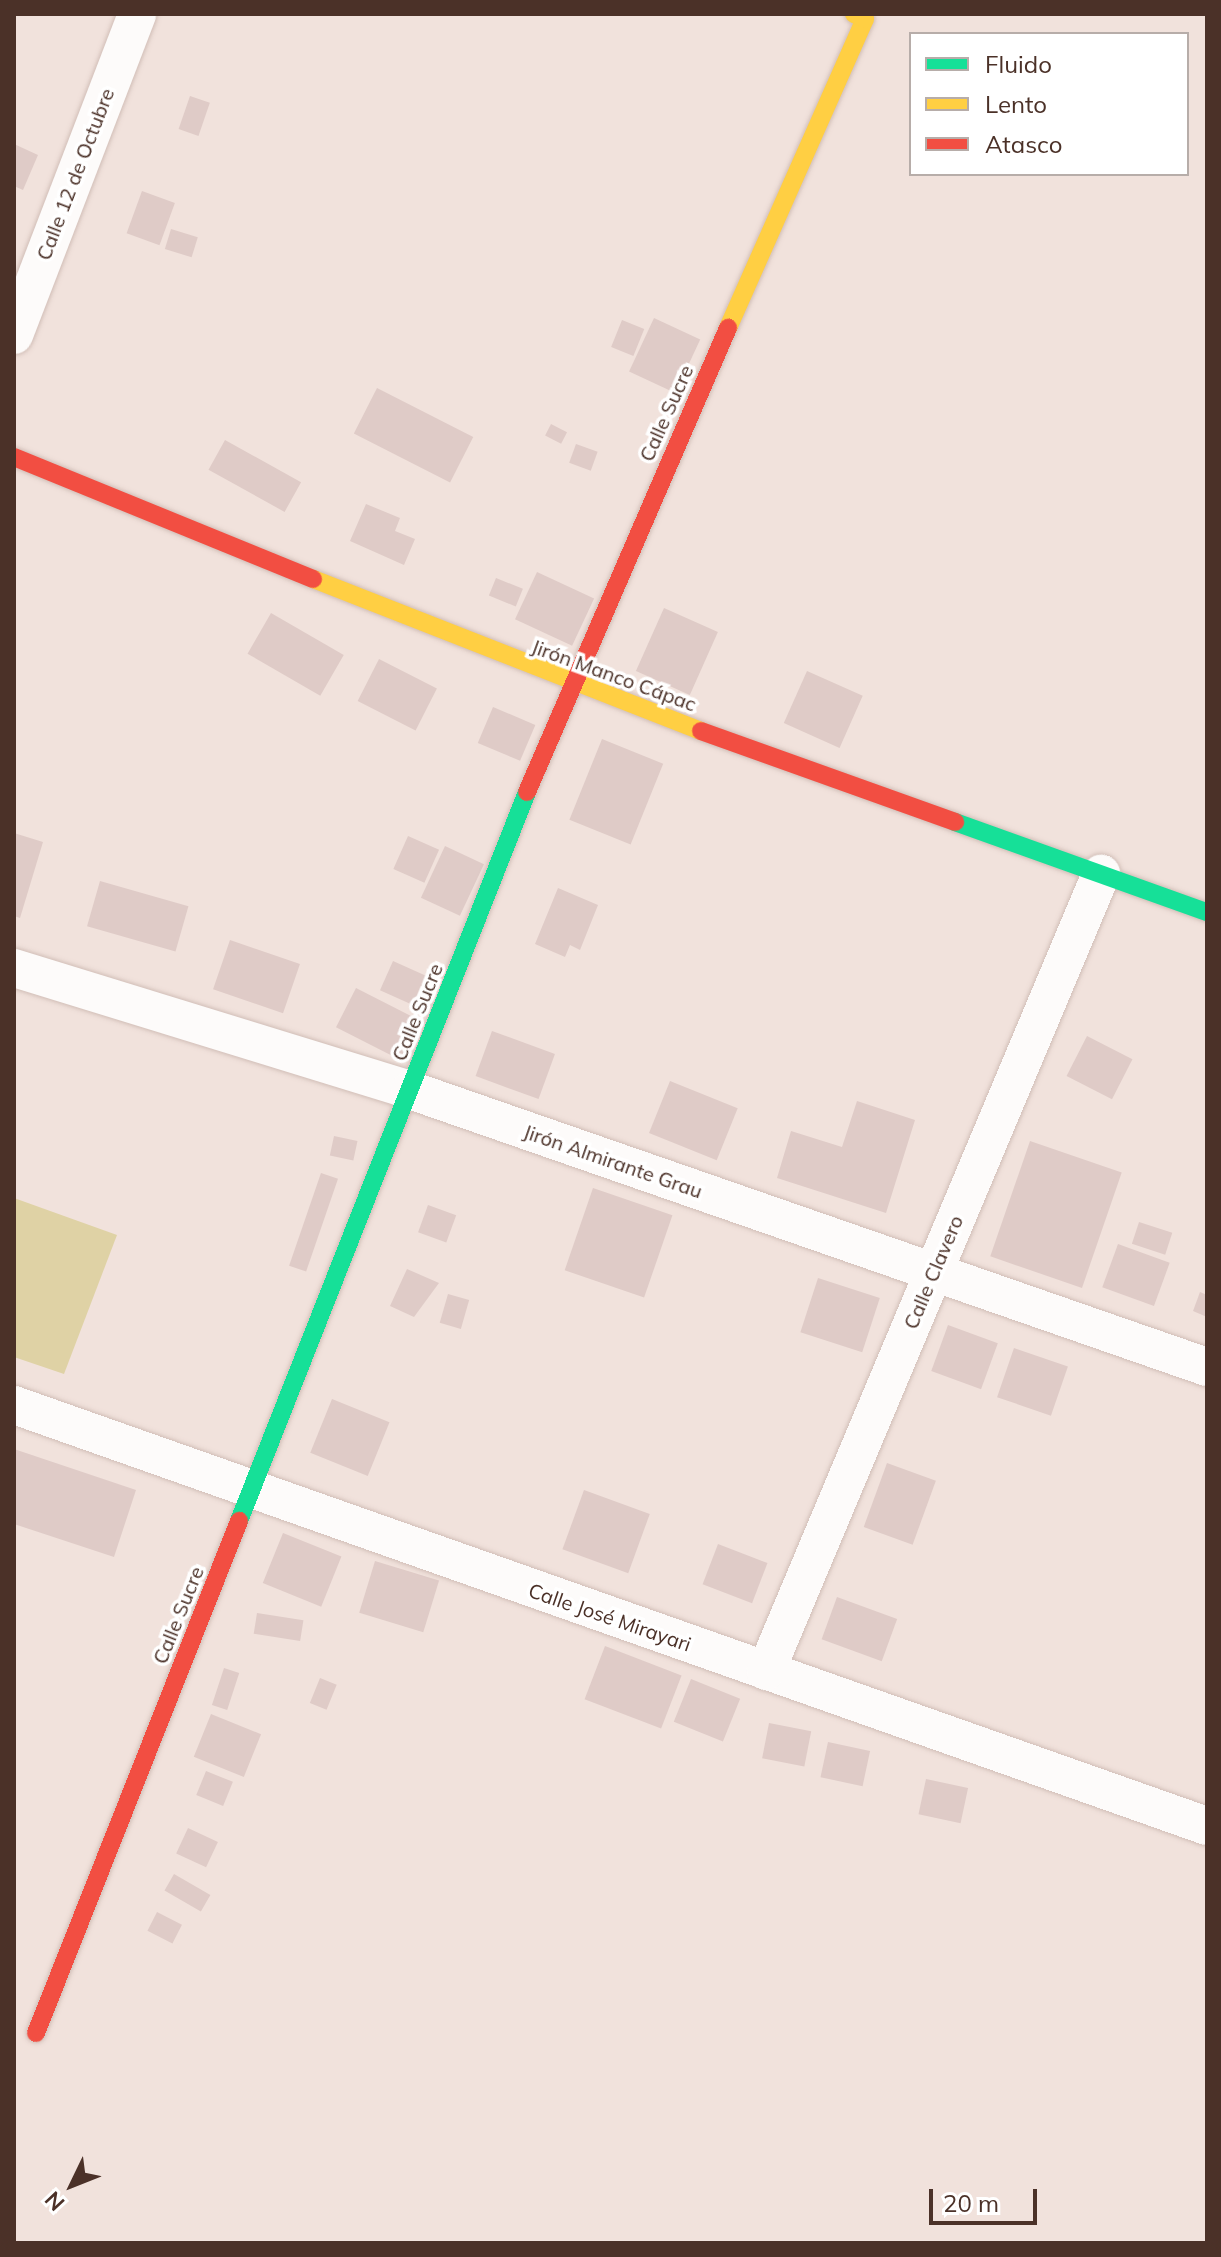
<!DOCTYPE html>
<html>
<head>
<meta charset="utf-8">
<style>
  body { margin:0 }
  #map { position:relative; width:1221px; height:2257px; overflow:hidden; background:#f1e2dc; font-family:Mulish,sans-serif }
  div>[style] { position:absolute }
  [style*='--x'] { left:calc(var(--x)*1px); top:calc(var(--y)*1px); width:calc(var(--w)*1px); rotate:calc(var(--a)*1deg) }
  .green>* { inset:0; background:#dfd2a5 }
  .building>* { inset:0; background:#dfcbc7; transform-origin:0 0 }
  .roads { filter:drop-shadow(0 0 2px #d1beb7) drop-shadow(0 0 2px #d1beb7) }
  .street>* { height:38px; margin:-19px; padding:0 19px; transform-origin:19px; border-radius:19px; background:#fdfbfa }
  .fast>* { height:18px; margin:-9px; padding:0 9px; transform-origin:9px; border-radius:9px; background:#16e098 }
  .slow>* { height:18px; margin:-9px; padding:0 9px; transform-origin:9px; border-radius:9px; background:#ffcf43 }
  .jam>* { height:18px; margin:-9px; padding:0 9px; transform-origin:9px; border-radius:9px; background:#f24e42 }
  span { translate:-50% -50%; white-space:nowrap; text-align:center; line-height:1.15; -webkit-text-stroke:7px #fff; paint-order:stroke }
  .street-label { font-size:20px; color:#4b3128 }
  .frame { position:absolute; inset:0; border:16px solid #4b3128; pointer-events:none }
  .legend { position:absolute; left:909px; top:32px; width:280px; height:144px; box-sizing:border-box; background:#fff; border:2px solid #b7ada9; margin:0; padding:10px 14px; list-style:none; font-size:24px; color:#4b3128 }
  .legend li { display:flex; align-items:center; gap:16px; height:40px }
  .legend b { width:40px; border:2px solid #b7ada9 }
  .north { position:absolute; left:32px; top:2145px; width:80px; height:80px; -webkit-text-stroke:6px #fff; paint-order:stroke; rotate:227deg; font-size:22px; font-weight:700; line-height:32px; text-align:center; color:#4b3128 }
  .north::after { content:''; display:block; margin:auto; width:28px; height:36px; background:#4b3128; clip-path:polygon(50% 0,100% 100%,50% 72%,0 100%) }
  .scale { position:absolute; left:929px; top:2189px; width:108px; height:36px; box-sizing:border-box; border:4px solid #4b3128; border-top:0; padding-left:10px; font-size:24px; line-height:28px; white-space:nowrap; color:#4b3128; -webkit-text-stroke:6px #fff; paint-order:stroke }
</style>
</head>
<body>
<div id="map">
  <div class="green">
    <div style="clip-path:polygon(14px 1198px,117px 1235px,64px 1374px,14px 1357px)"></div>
  </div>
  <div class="building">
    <div style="left:190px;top:96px;width:21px;height:35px;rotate:19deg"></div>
    <div style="clip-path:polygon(14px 144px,38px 155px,23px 190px,14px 186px)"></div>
    <div style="left:142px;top:191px;width:35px;height:45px;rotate:20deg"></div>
    <div style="left:171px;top:229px;width:28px;height:21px;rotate:17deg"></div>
    <div style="left:654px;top:318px;width:51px;height:59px;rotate:25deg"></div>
    <div style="left:622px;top:320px;width:24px;height:29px;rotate:22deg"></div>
    <div style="left:377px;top:388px;width:108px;height:51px;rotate:27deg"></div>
    <div style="left:551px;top:424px;width:18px;height:13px;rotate:27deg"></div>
    <div style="left:225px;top:440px;width:87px;height:34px;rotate:29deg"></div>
    <div style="left:576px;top:444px;width:23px;height:20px;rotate:20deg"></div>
    <div style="clip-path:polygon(366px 504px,400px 518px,395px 531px,415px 539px,404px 565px,350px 541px)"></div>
    <div style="left:537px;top:572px;width:63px;height:52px;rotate:25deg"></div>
    <div style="left:496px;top:578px;width:29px;height:19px;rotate:22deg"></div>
    <div style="left:664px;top:608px;width:59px;height:69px;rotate:24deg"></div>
    <div style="left:271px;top:613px;width:84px;height:47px;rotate:30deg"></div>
    <div style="left:379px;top:659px;width:65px;height:47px;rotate:27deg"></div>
    <div style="left:807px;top:671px;width:61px;height:57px;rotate:24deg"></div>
    <div style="left:493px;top:707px;width:46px;height:39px;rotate:23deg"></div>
    <div style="left:602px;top:739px;width:66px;height:87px;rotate:22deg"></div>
    <div style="clip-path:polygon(14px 833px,43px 842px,20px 918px,14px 916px)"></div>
    <div style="left:408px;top:836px;width:34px;height:36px;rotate:24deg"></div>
    <div style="left:445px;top:846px;width:43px;height:57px;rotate:25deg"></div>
    <div style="left:100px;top:881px;width:92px;height:47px;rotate:16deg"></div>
    <div style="clip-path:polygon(558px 888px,598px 905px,580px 950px,570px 945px,565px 957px,535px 944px)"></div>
    <div style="left:230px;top:940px;width:74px;height:52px;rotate:19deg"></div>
    <div style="left:393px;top:961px;width:36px;height:32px;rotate:24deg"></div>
    <div style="left:356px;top:988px;width:74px;height:44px;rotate:27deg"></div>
    <div style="left:492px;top:1031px;width:67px;height:48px;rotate:20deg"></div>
    <div style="left:1087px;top:1036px;width:51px;height:45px;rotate:27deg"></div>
    <div style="left:670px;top:1081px;width:73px;height:56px;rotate:22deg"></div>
    <div style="clip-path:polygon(857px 1101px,915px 1120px,886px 1213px,777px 1178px,791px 1131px,842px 1147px)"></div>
    <div style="left:334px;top:1136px;width:24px;height:20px;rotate:12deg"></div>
    <div style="left:1030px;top:1141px;width:97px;height:122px;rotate:19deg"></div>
    <div style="left:321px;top:1173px;width:18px;height:98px;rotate:19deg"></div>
    <div style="left:593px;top:1188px;width:84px;height:87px;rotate:19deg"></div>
    <div style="left:428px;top:1205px;width:30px;height:29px;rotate:20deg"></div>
    <div style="left:1139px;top:1222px;width:35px;height:23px;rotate:18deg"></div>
    <div style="left:1118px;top:1244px;width:55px;height:46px;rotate:20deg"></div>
    <div style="clip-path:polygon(407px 1269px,439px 1283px,414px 1317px,390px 1306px)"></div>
    <div style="left:818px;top:1278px;width:65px;height:57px;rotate:18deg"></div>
    <div style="clip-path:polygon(1200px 1292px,1207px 1295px,1207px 1317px,1193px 1311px)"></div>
    <div style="left:448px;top:1294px;width:22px;height:30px;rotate:16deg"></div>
    <div style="left:948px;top:1325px;width:53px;height:49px;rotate:20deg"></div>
    <div style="left:1014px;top:1348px;width:57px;height:52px;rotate:19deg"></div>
    <div style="left:332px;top:1399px;width:62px;height:58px;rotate:22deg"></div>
    <div style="clip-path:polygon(14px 1449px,136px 1490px,114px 1557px,14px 1524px)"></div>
    <div style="left:887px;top:1463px;width:52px;height:68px;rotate:20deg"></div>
    <div style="left:584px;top:1490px;width:70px;height:63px;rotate:20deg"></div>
    <div style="left:283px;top:1533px;width:63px;height:54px;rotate:22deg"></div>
    <div style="left:718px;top:1544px;width:53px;height:43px;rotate:21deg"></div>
    <div style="left:375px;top:1561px;width:67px;height:54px;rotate:17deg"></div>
    <div style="left:837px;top:1597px;width:64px;height:45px;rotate:20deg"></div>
    <div style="left:257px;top:1613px;width:47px;height:21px;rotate:9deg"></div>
    <div style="left:605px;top:1646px;width:82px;height:57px;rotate:21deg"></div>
    <div style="left:224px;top:1668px;width:16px;height:39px;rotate:18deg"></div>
    <div style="left:320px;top:1678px;width:18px;height:27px;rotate:22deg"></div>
    <div style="left:691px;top:1679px;width:53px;height:46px;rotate:22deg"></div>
    <div style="left:211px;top:1714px;width:54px;height:46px;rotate:22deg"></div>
    <div style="left:769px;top:1723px;width:43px;height:36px;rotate:11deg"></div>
    <div style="left:828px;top:1742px;width:43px;height:36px;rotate:12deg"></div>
    <div style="left:206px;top:1771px;width:29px;height:26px;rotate:22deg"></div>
    <div style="left:926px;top:1779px;width:43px;height:36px;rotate:12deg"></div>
    <div style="left:188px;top:1828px;width:33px;height:28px;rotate:25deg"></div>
    <div style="left:174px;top:1874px;width:42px;height:19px;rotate:30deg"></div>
    <div style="left:157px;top:1912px;width:28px;height:21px;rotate:27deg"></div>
  </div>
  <div class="roads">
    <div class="street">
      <div style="--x:14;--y:335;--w:344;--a:-69"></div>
      <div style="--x:14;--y:968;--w:414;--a:17.1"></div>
      <div style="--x:410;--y:1090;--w:844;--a:19.17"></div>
      <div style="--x:14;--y:1405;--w:1265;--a:19.44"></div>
      <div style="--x:766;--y:1671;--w:865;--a:-67.2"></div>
    </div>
    <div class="fast">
      <div style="--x:955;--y:822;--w:268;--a:19.7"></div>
      <div style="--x:239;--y:1521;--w:784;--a:-68.44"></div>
    </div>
    <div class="slow">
      <div style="--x:728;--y:328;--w:338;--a:-66.1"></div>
      <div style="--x:865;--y:19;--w:12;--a:-156"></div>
      <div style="--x:313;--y:579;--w:417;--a:21.4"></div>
    </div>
    <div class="jam">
      <div style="--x:14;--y:457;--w:323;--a:22.2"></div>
      <div style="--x:701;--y:731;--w:270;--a:19.7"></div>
      <div style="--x:527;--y:792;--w:506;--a:-66.58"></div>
      <div style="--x:36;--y:2033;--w:551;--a:-68.37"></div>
    </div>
  </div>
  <div class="street-label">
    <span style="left:75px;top:174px;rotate:-69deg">Calle 12 de Octubre</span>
    <span style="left:666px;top:413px;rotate:-66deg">Calle Sucre</span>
    <span style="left:614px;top:675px;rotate:20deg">Jirón Manco Cápac</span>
    <span style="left:417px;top:1012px;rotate:-68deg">Calle Sucre</span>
    <span style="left:613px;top:1161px;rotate:19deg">Jirón Almirante Grau</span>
    <span style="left:933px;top:1272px;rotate:-67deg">Calle Clavero</span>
    <span style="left:178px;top:1615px;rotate:-68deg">Calle Sucre</span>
    <span style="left:610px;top:1617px;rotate:19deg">Calle José Mirayari</span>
  </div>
  <div class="frame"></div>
  <ul class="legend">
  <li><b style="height:10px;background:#16e098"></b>Fluido</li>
  <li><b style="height:10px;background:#ffcf43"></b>Lento</li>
  <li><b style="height:10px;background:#f24e42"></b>Atasco</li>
  </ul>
  <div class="north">N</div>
  <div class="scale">20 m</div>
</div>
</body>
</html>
